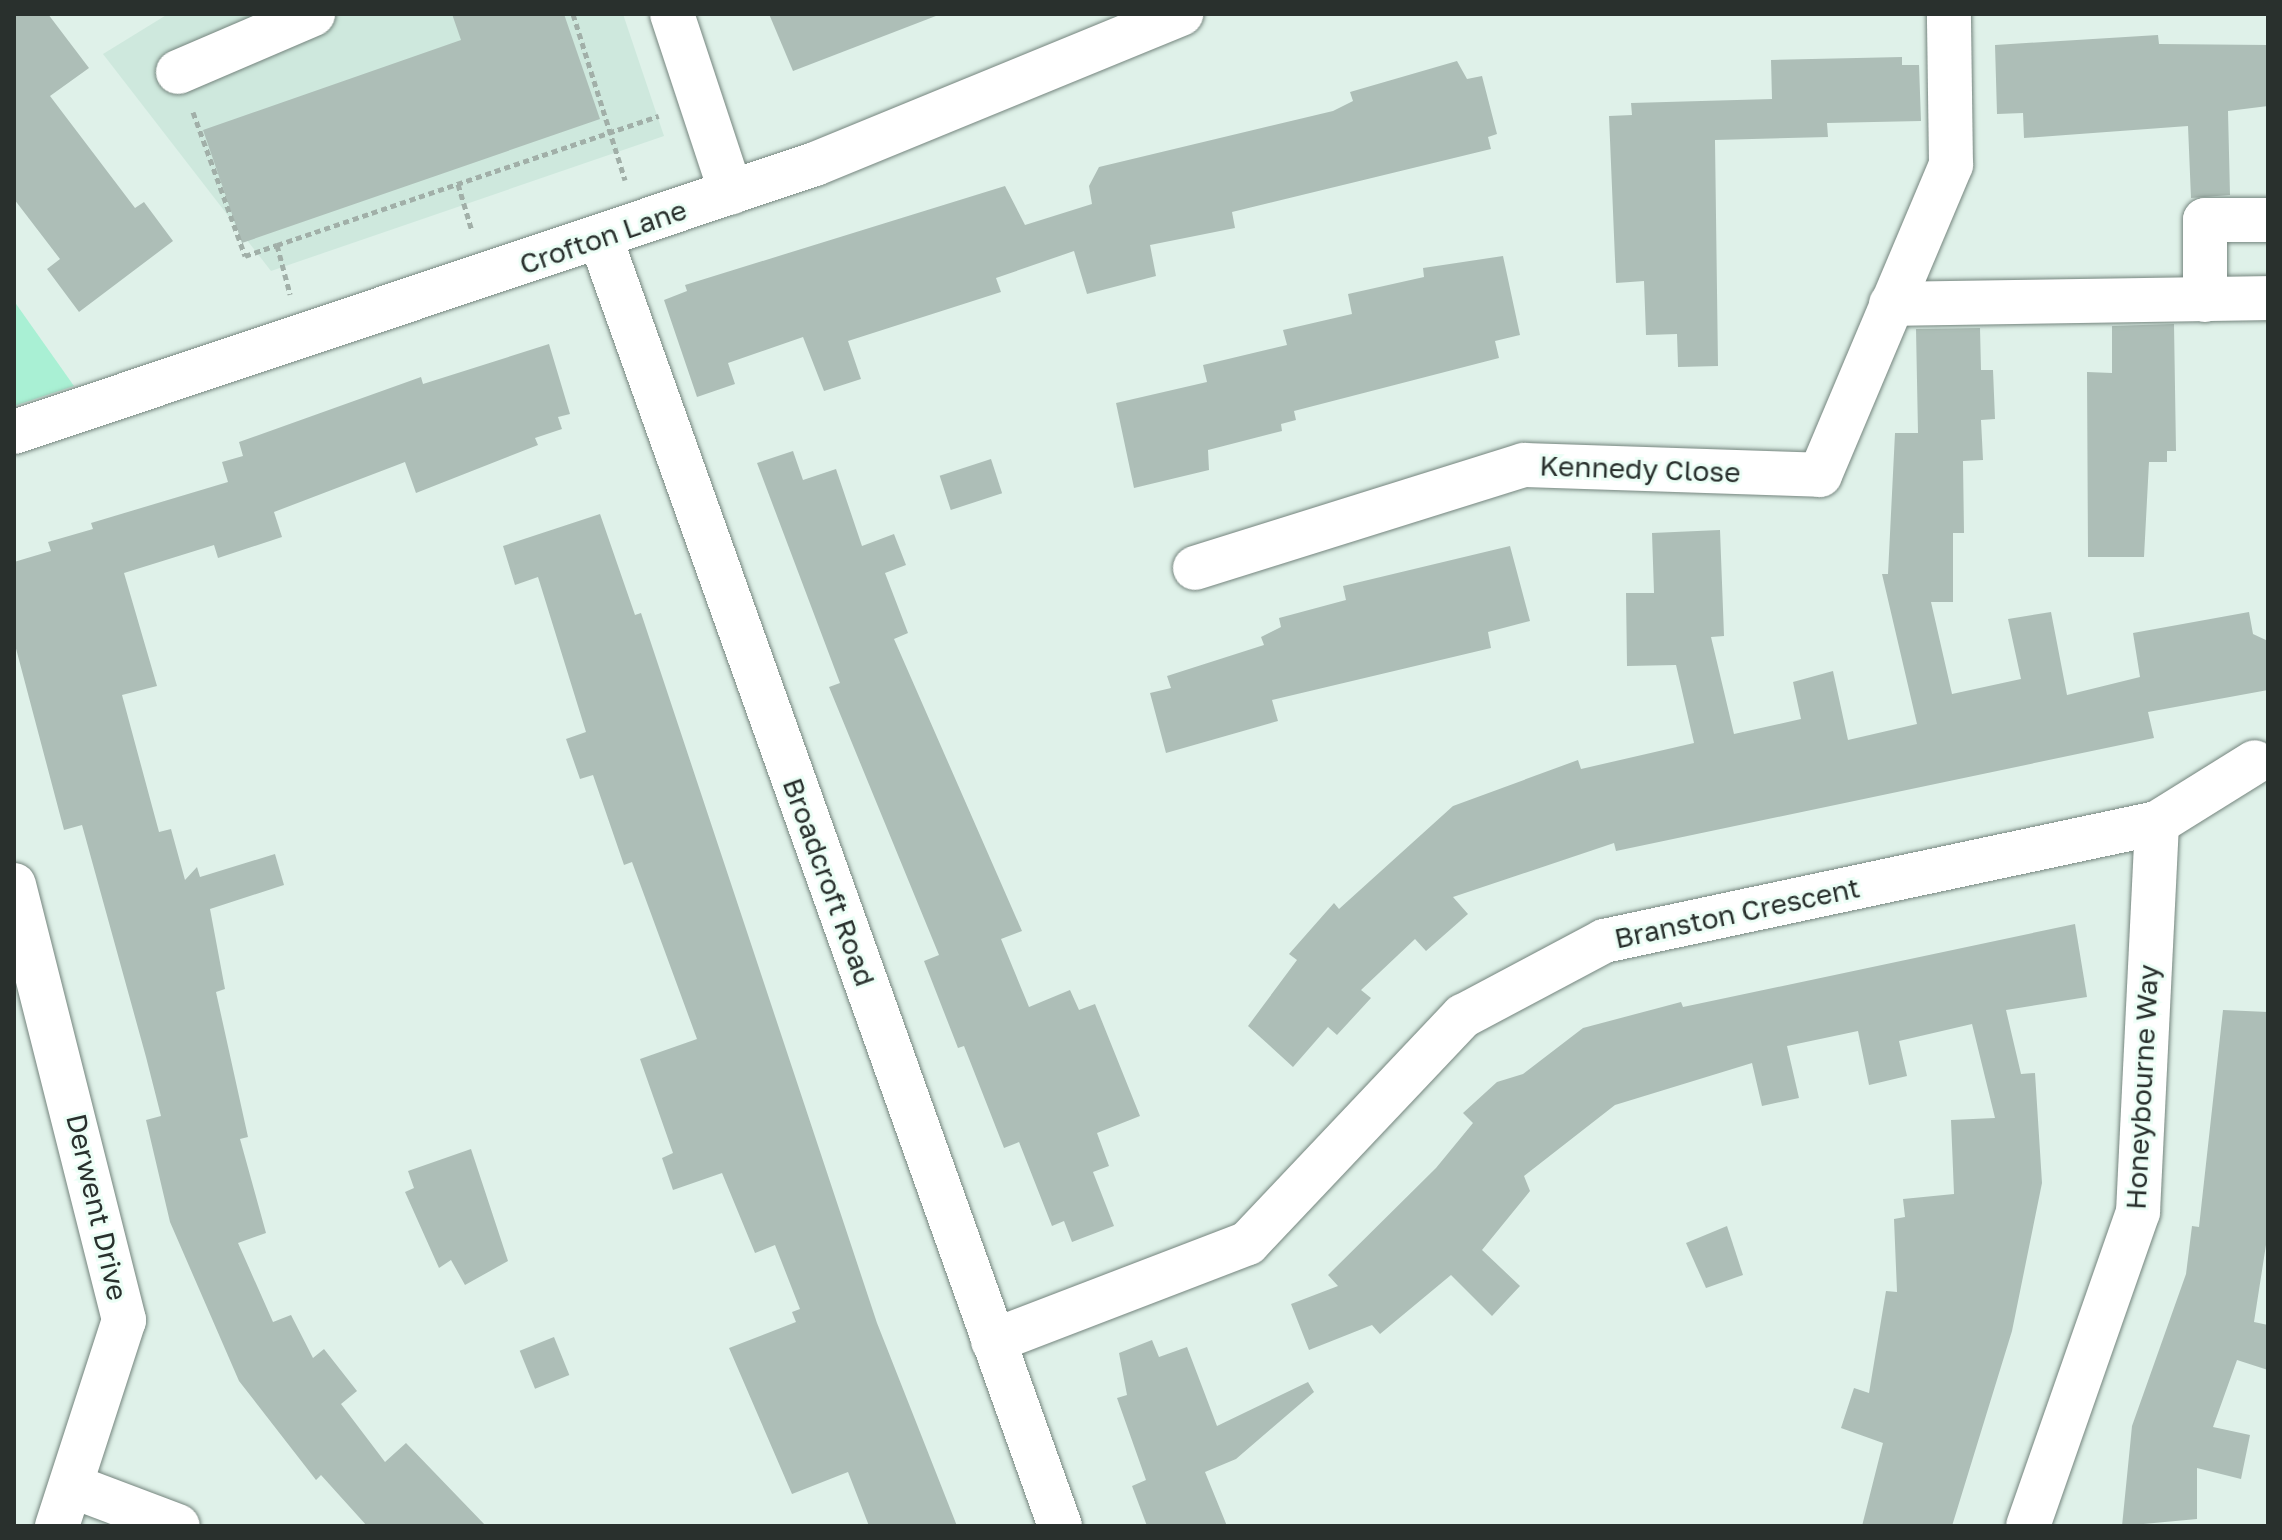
<!DOCTYPE html>
<html>
<head>
<meta charset="utf-8">
<style>
  body { margin:0 }
  #map { position:relative; width:2282px; height:1540px; overflow:hidden; background:#dff1e9; font-family:"Golos Text",sans-serif }
  div>[style] { position:absolute }
  [style*='--x'] { left:calc(var(--x)*1px); top:calc(var(--y)*1px); width:calc(var(--w)*1px); rotate:calc(var(--a)*1deg) }
  .built>* { inset:0; background:#cee8dd }
  .green>* { inset:0; background:#a9f0d4 }
  .building>* { inset:0; background:#adbeb7; transform-origin:0 0 }
  .path>* { height:5px; margin-top:-2.5px; transform-origin:0; background:repeating-linear-gradient(90deg,#a1afa8 0 6px,transparent 0 10px) }
  .roads { filter:drop-shadow(0 0 2px #75857e) drop-shadow(0 0 2px #75857e) }
  .minor>* { height:44px; margin:-22px; padding:0 22px; transform-origin:22px; border-radius:22px; background:#fff }
  span { translate:-50% -50%; white-space:nowrap; text-align:center; line-height:1.15; -webkit-text-stroke:6px #ecfef6; paint-order:stroke }
  .street-label { font-size:28px; color:#29302d }
  .frame { position:absolute; inset:0; border:16px solid #29302d; pointer-events:none }
</style>
</head>
<body>
<div id="map">
  <div class="built">
    <div style="clip-path:polygon(168px 14px,623px 14px,664px 136px,271px 271px,103px 54px)"></div>
  </div>
  <div class="green">
    <div style="clip-path:polygon(14px 301px,74px 386px,14px 406px)"></div>
  </div>
  <div class="building">
    <div style="clip-path:polygon(14px 14px,48px 14px,89px 68px,50px 96px,135px 208px,144px 202px,173px 241px,79px 312px,47px 269px,60px 259px,14px 199px)"></div>
    <div style="clip-path:polygon(452px 14px,564px 14px,600px 119px,242px 243px,203px 130px,461px 40px)"></div>
    <div style="clip-path:polygon(769px 14px,941px 14px,793px 71px)"></div>
    <div style="clip-path:polygon(2158px 35px,2159px 44px,2268px 45px,2268px 106px,2228px 111px,2230px 195px,2191px 198px,2188px 126px,2024px 138px,2023px 113px,1997px 114px,1995px 45px)"></div>
    <div style="clip-path:polygon(1902px 57px,1902px 65px,1919px 65px,1921px 121px,1827px 123px,1828px 137px,1715px 140px,1718px 366px,1678px 367px,1677px 334px,1646px 335px,1644px 281px,1616px 283px,1609px 116px,1632px 115px,1631px 103px,1772px 99px,1771px 60px)"></div>
    <div style="clip-path:polygon(1457px 61px,1467px 79px,1482px 76px,1497px 134px,1488px 137px,1491px 149px,1232px 212px,1235px 228px,1150px 245px,1156px 276px,1087px 294px,1074px 251px,996px 278px,1001px 292px,848px 341px,861px 379px,824px 391px,803px 337px,728px 363px,735px 384px,697px 397px,664px 300px,687px 291px,685px 285px,1005px 186px,1025px 225px,1092px 204px,1089px 186px,1099px 167px,1333px 111px,1353px 101px,1350px 92px)"></div>
    <div style="clip-path:polygon(1503px 256px,1520px 335px,1495px 341px,1499px 358px,1294px 411px,1296px 420px,1281px 424px,1282px 431px,1208px 450px,1209px 470px,1134px 488px,1116px 403px,1207px 382px,1203px 365px,1287px 345px,1283px 330px,1352px 314px,1348px 294px,1424px 277px,1423px 268px)"></div>
    <div style="clip-path:polygon(2174px 324px,2176px 451px,2167px 451px,2167px 462px,2149px 462px,2144px 557px,2088px 557px,2087px 372px,2112px 373px,2112px 326px)"></div>
    <div style="clip-path:polygon(1980px 328px,1981px 370px,1993px 370px,1995px 419px,1981px 420px,1983px 460px,1963px 461px,1964px 533px,1953px 533px,1953px 602px,1931px 602px,1952px 694px,2021px 679px,2008px 619px,2051px 612px,2067px 695px,2140px 677px,2133px 633px,2249px 612px,2253px 634px,2268px 641px,2268px 690px,2148px 712px,2154px 738px,1616px 851px,1614px 843px,1453px 897px,1468px 914px,1426px 951px,1415px 939px,1361px 990px,1371px 998px,1337px 1035px,1328px 1027px,1293px 1067px,1248px 1026px,1297px 960px,1289px 954px,1334px 903px,1339px 909px,1453px 806px,1578px 760px,1581px 769px,1694px 743px,1676px 665px,1627px 666px,1626px 593px,1654px 593px,1652px 533px,1720px 530px,1724px 636px,1711px 637px,1734px 734px,1801px 719px,1793px 682px,1833px 671px,1848px 740px,1917px 724px,1882px 574px,1888px 574px,1895px 433px,1918px 433px,1916px 329px)"></div>
    <div style="clip-path:polygon(549px 344px,570px 414px,558px 417px,562px 429px,535px 438px,538px 445px,416px 493px,405px 462px,274px 512px,282px 537px,218px 558px,214px 545px,124px 573px,157px 686px,122px 695px,159px 832px,171px 829px,185px 880px,197px 867px,200px 877px,275px 854px,284px 885px,210px 909px,225px 989px,216px 992px,248px 1137px,240px 1139px,266px 1233px,238px 1243px,273px 1322px,291px 1315px,313px 1358px,324px 1349px,357px 1391px,341px 1404px,385px 1462px,406px 1443px,486px 1526px,367px 1526px,321px 1475px,316px 1480px,239px 1381px,170px 1222px,146px 1120px,161px 1116px,146px 1057px,82px 825px,64px 830px,14px 641px,14px 562px,51px 551px,48px 542px,93px 529px,91px 523px,228px 482px,222px 462px,243px 456px,239px 442px,421px 377px,423px 384px)"></div>
    <div style="clip-path:polygon(793px 451px,803px 480px,836px 469px,862px 546px,894px 534px,906px 565px,885px 573px,908px 633px,894px 639px,1022px 931px,1001px 939px,1029px 1007px,1070px 990px,1079px 1010px,1095px 1004px,1140px 1116px,1097px 1133px,1109px 1166px,1093px 1172px,1114px 1226px,1072px 1242px,1064px 1221px,1052px 1226px,1019px 1142px,1004px 1148px,964px 1046px,958px 1048px,924px 961px,939px 955px,829px 687px,840px 683px,757px 463px)"></div>
    <div style="left:991px;top:459px;width:36px;height:54px;rotate:72deg"></div>
    <div style="clip-path:polygon(600px 514px,635px 615px,641px 613px,877px 1323px,957px 1526px,869px 1526px,848px 1472px,792px 1494px,729px 1348px,796px 1322px,792px 1312px,800px 1309px,775px 1245px,755px 1253px,722px 1173px,673px 1190px,662px 1158px,673px 1153px,640px 1059px,697px 1039px,632px 862px,624px 865px,593px 775px,580px 779px,566px 739px,586px 732px,538px 577px,515px 585px,503px 546px)"></div>
    <div style="clip-path:polygon(1510px 546px,1530px 621px,1488px 632px,1491px 648px,1272px 700px,1278px 721px,1166px 753px,1150px 693px,1171px 688px,1167px 676px,1264px 645px,1261px 637px,1281px 627px,1279px 618px,1346px 600px,1343px 586px)"></div>
    <div style="clip-path:polygon(2075px 924px,2087px 997px,2006px 1010px,2021px 1074px,2035px 1073px,2042px 1183px,2012px 1331px,1952px 1526px,1862px 1526px,1883px 1443px,1841px 1428px,1854px 1388px,1869px 1393px,1886px 1291px,1897px 1292px,1894px 1219px,1905px 1217px,1903px 1199px,1954px 1194px,1951px 1120px,1995px 1118px,1972px 1024px,1899px 1041px,1907px 1076px,1869px 1085px,1858px 1031px,1787px 1046px,1799px 1098px,1762px 1106px,1752px 1063px,1615px 1105px,1524px 1176px,1530px 1191px,1482px 1250px,1520px 1286px,1492px 1316px,1451px 1275px,1380px 1334px,1372px 1325px,1309px 1350px,1291px 1304px,1338px 1286px,1328px 1275px,1436px 1168px,1473px 1123px,1463px 1113px,1497px 1082px,1523px 1074px,1583px 1028px,1681px 1002px,1683px 1007px)"></div>
    <div style="clip-path:polygon(2223px 1010px,2268px 1012px,2268px 1232px,2254px 1322px,2268px 1325px,2268px 1370px,2237px 1360px,2213px 1427px,2250px 1435px,2241px 1479px,2197px 1468px,2197px 1519px,2122px 1526px,2132px 1426px,2186px 1274px,2192px 1226px,2199px 1227px)"></div>
    <div style="clip-path:polygon(471px 1149px,508px 1261px,465px 1285px,451px 1260px,439px 1268px,405px 1192px,414px 1188px,408px 1171px)"></div>
    <div style="clip-path:polygon(1727px 1226px,1743px 1275px,1706px 1288px,1686px 1243px)"></div>
    <div style="left:554px;top:1337px;width:41px;height:37px;rotate:68deg"></div>
    <div style="clip-path:polygon(1152px 1340px,1159px 1357px,1187px 1347px,1217px 1426px,1308px 1382px,1314px 1392px,1236px 1459px,1205px 1472px,1227px 1526px,1147px 1526px,1132px 1486px,1146px 1480px,1117px 1398px,1127px 1395px,1119px 1353px)"></div>
  </div>
  <div class="path">
    <div style="--x:573;--y:14;--w:174;--a:72.6"></div>
    <div style="--x:193;--y:112;--w:153;--a:70.1"></div>
    <div style="--x:245;--y:256;--w:34;--a:-19"></div>
    <div style="--x:277;--y:245;--w:51;--a:75.1"></div>
    <div style="--x:458;--y:184;--w:49;--a:73.4"></div>
    <div style="--x:277;--y:245;--w:403;--a:-18.7"></div>
  </div>
  <div class="roads">
    <div class="minor">
      <div style="--x:672;--y:14;--w:188;--a:71.7"></div>
      <div style="--x:178;--y:72;--w:147;--a:-23.2"></div>
      <div style="--x:600;--y:237;--w:1369;--a:70.36"></div>
      <div style="--x:2205;--y:300;--w:80;--a:-90"></div>
      <div style="--x:2205;--y:220;--w:63;--a:0"></div>
      <div style="--x:1891;--y:304;--w:377;--a:-0.9"></div>
      <div style="--x:14;--y:432;--w:845;--a:-18.5"></div>
      <div style="--x:815;--y:164;--w:396;--a:-22.3"></div>
      <div style="--x:1195;--y:568;--w:345;--a:-17.4"></div>
      <div style="--x:1524;--y:465;--w:296;--a:1.9"></div>
      <div style="--x:1820;--y:475;--w:337;--a:-67.1"></div>
      <div style="--x:1951;--y:165;--w:151;--a:-90.8"></div>
      <div style="--x:14;--y:885;--w:449;--a:75.8"></div>
      <div style="--x:124;--y:1320;--w:217;--a:108"></div>
      <div style="--x:993;--y:1341;--w:273;--a:-21"></div>
      <div style="--x:1248;--y:1243;--w:313;--a:-46.6"></div>
      <div style="--x:1463;--y:1016;--w:160;--a:-28"></div>
      <div style="--x:1604;--y:941;--w:565;--a:-12.05"></div>
      <div style="--x:2157;--y:823;--w:115;--a:-31.9"></div>
      <div style="--x:72;--y:1486;--w:113;--a:20.7"></div>
      <div style="--x:2028;--y:1526;--w:333;--a:-70.7"></div>
      <div style="--x:2138;--y:1212;--w:389;--a:-87.2"></div>
    </div>
  </div>
  <div class="street-label">
    <span style="left:603px;top:237px;rotate:-19deg">Crofton Lane</span>
    <span style="left:1640px;top:469px;rotate:2deg">Kennedy Close</span>
    <span style="left:829px;top:882px;rotate:70deg">Broadcroft Road</span>
    <span style="left:1737px;top:913px;rotate:-12deg">Branston Crescent</span>
    <span style="left:2142px;top:1087px;rotate:-87deg">Honeybourne Way</span>
    <span style="left:97px;top:1207px;rotate:77deg">Derwent Drive</span>
  </div>
  <div class="frame"></div>
</div>
</body>
</html>
